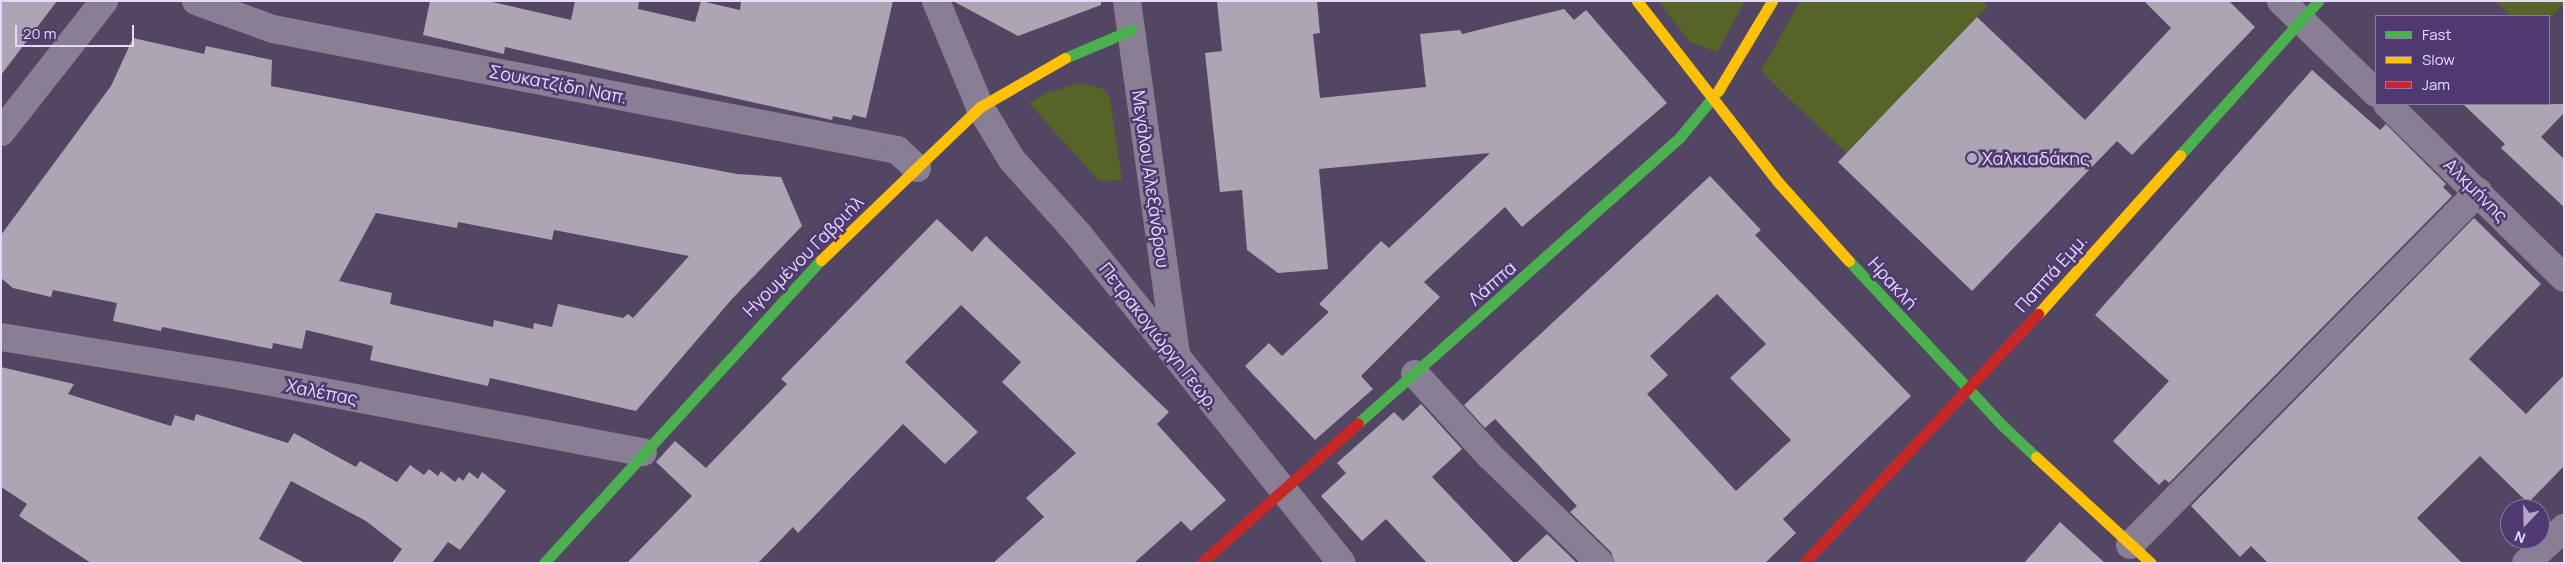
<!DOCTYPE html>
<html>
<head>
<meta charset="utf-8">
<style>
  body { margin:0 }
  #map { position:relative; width:2565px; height:564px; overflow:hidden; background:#524663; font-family:Manrope,sans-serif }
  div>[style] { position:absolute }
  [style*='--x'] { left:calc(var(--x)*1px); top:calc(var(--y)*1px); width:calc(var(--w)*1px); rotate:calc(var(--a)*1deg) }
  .green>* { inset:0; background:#576427 }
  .building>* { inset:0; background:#aca5b4 }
  .street>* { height:28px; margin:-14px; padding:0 14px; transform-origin:14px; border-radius:14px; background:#887f95 }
  .fast>* { height:11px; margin:-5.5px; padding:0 5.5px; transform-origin:5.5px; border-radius:5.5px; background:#4caf50 }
  .slow>* { height:11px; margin:-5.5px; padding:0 5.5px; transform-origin:5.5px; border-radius:5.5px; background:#ffc107 }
  .jam>* { height:11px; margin:-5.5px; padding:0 5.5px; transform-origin:5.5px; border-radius:5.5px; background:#c62828 }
  .dots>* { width:14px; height:14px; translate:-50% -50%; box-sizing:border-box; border:2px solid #4f3970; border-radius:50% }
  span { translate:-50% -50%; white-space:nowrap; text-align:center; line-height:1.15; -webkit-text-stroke:5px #4f3970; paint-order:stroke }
  .street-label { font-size:18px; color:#e6dafc }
  .poi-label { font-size:18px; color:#e6dafc }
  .left { translate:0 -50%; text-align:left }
  .frame { position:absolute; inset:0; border:2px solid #e6dafc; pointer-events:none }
  .legend { position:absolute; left:2375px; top:15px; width:175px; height:90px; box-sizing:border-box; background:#4f3970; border:1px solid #8b79a8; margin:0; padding:6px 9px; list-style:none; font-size:15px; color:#e6dafc }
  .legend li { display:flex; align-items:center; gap:10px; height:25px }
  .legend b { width:25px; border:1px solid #8b79a8 }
  .north { position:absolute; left:2500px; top:499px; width:50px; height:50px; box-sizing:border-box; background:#4f3970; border:1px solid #8b79a8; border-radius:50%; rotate:201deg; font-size:14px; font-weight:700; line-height:20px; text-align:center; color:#e6dafc }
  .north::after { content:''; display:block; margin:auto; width:18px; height:22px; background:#b2a6c6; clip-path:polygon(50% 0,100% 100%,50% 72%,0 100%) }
  .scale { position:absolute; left:15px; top:25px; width:119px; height:22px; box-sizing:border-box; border:2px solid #e6dafc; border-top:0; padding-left:6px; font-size:15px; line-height:18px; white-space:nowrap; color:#e6dafc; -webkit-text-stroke:4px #4f3970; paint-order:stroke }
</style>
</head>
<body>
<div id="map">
  <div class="green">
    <div style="clip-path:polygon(1658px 1px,1745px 1px,1717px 52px,1690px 42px)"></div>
    <div style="clip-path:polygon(1800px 1px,1982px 1px,1988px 6px,1846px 153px,1761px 71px)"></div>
    <div style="clip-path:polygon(2495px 1px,2564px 1px,2564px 3px,2549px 19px,2549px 16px,2510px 16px)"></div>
    <div style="clip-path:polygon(1080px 83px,1103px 89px,1110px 98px,1122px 180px,1099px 181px,1029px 103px,1047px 93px)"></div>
  </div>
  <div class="building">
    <div style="clip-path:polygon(1px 1px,57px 1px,1px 75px)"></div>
    <div style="clip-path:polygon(430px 1px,488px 1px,571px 20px,575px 1px,639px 1px,638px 9px,695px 22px,701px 1px,740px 10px,741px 1px,893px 1px,866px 118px,853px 115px,851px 120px,833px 116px,832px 120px,505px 47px,504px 54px,423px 35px)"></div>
    <div style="clip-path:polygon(953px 1px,1101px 1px,1101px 5px,1018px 36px)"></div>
    <div style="clip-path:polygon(1217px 1px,1317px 1px,1320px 33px,1313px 34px,1320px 98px,1426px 87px,1420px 34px,1460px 30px,1462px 34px,1564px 9px,1574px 20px,1586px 10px,1667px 103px,1522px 227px,1505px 207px,1424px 282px,1440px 297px,1361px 376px,1373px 389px,1315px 440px,1245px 366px,1269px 343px,1282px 356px,1329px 312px,1319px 304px,1381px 241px,1389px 248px,1490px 153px,1319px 169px,1328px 269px,1278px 273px,1247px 250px,1242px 190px,1220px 192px,1205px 53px,1222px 51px)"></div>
    <div style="clip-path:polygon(2144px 1px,2229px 1px,2255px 27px,2132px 155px,2117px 141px,1972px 291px,1838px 162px,1977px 17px,2085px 120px,2171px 28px)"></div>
    <div style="clip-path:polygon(evenodd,133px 38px,204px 54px,206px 46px,272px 60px,271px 86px,737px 174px,781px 177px,802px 226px,732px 299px,636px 411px,490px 378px,488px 386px,370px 360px,373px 346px,306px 330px,302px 349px,273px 343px,272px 349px,162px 327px,161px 331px,113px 321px,117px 303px,53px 290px,51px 297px,13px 288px,1px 278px,1px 235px,111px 86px,133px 38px,376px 213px,457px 228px,458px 222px,552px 240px,554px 230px,689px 256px,633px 318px,628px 314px,623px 318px,558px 304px,552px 327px,534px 323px,533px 329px,494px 320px,493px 327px,390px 304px,392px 293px,339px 281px,376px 213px)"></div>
    <div style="clip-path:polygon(2312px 70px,2380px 130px,2386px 124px,2446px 184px,2443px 187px,2452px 196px,2169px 483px,2165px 479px,2159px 485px,2113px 441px,2169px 381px,2095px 315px)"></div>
    <div style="clip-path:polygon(2463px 104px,2564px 104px,2564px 113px,2541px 137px,2564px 159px,2564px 207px,2501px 148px,2505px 144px)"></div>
    <div style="clip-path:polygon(evenodd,1710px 176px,1761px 230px,1755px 235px,1911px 396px,1783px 519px,1796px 533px,1765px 563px,1615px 563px,1611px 552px,1570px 512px,1577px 506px,1495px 419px,1485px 428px,1464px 405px,1710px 176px,1717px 294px,1766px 344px,1730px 378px,1791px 440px,1736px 491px,1647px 394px,1668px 375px,1650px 356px,1717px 294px)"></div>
    <div style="clip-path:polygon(2474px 218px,2541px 284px,2469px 359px,2526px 414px,2564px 375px,2564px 466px,2528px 503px,2480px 456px,2417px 518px,2462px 563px,2268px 563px,2251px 546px,2240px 557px,2191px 506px)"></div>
    <div style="clip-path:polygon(937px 219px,972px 252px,986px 236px,1169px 412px,1157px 424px,1226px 500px,1191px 531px,1181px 521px,1134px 563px,993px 563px,1044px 517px,1026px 498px,1076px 453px,1002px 382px,1021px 362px,961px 305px,905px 362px,978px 432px,945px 464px,903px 424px,798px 533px,793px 527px,758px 563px,627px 563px,692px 496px,656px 462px,675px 441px,706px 468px,787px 384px,781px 379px)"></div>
    <div style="clip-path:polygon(1px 367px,74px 384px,68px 394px,171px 426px,175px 415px,194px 421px,196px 414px,288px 443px,294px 433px,356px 467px,360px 461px,397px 482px,410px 465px,424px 475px,429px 469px,438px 476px,441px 471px,455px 482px,459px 477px,463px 481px,469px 472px,478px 479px,482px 472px,506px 491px,460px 550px,448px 542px,432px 563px,392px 563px,402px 549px,366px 521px,291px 481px,259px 539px,305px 563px,91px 563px,19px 516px,27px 504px,1px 487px)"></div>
    <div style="clip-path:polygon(1421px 404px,1462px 449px,1432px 477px,1514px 563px,1427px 563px,1386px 519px,1362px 541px,1321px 496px,1346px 473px,1337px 463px,1394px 412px,1403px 421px)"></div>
    <div style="clip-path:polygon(2060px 522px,2105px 563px,2024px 563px)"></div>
    <div style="clip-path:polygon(1547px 534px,1577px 563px,1516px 563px)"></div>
  </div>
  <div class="street">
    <div style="--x:196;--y:1;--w:82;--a:20"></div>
    <div style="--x:273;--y:29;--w:636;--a:10.97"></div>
    <div style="--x:897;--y:150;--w:27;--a:42"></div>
    <div style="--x:936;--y:1;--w:115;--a:67.5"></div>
    <div style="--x:980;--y:107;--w:62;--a:58.9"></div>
    <div style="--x:1012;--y:160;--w:101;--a:48.2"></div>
    <div style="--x:1079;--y:235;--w:420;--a:51.3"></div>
    <div style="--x:1127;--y:1;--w:358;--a:82.1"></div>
    <div style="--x:2281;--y:1;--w:132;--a:44.1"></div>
    <div style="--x:2387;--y:104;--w:248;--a:44.5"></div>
    <div style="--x:1;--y:132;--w:167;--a:-51.8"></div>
    <div style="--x:1;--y:337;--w:241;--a:9.3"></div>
    <div style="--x:239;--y:376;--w:411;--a:10.7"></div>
    <div style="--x:1415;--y:374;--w:111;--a:47.6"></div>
    <div style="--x:1490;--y:456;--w:153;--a:44.2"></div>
    <div style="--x:2130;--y:545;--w:496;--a:-45.4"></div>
    <div style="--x:2526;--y:563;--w:52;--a:-42.6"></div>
  </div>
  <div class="fast">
    <div style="--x:1065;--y:58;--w:72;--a:-23"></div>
    <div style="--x:2180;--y:155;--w:207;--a:-48.1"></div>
    <div style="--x:1849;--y:261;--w:224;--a:47"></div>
    <div style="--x:2002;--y:425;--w:47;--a:43.3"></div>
    <div style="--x:1358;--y:423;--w:431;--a:-41.6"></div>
    <div style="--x:1680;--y:137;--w:60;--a:-50.4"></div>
    <div style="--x:544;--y:563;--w:411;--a:-47.6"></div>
  </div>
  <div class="slow">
    <div style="--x:1637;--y:1;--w:229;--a:52.1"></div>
    <div style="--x:1778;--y:182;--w:106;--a:48.1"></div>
    <div style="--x:1718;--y:91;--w:105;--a:-59"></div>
    <div style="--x:821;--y:260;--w:221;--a:-43.9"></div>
    <div style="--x:980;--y:107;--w:98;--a:-30"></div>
    <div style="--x:2038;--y:314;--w:213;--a:-48.2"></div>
    <div style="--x:2036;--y:457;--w:156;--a:42.7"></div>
  </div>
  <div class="jam">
    <div style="--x:1201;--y:563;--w:210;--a:-41.7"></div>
    <div style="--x:1804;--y:563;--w:342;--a:-46.8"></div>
  </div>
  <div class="dots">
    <div style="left:1972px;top:158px;background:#b2a6c6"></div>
  </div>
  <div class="street-label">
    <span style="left:558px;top:84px;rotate:11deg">Σουκατζίδη Ναπ.</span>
    <span style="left:1151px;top:179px;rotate:82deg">Μεγάλου Αλεξάνδρου</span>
    <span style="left:2476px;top:190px;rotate:45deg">Αλκμήνης</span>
    <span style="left:803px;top:256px;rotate:-45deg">Ηγουμένου Γαβριήλ</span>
    <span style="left:2051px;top:273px;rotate:-48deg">Παππά Εμμ.</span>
    <span style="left:1492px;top:283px;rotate:-41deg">Λάππα</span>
    <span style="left:1893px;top:283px;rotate:48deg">Ηρακλή</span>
    <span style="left:1159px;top:336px;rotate:52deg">Πετρακογιώργη Γεωρ.</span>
    <span style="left:322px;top:392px;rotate:11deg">Χαλέπας</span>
  </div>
  <div class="poi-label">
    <span class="left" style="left:1982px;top:158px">Χαλκιαδάκης</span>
  </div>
  <div class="frame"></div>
  <ul class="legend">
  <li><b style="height:6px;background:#4caf50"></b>Fast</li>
  <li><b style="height:6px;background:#ffc107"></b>Slow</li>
  <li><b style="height:6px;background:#c62828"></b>Jam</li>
  </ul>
  <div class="north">N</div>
  <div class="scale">20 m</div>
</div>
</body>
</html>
